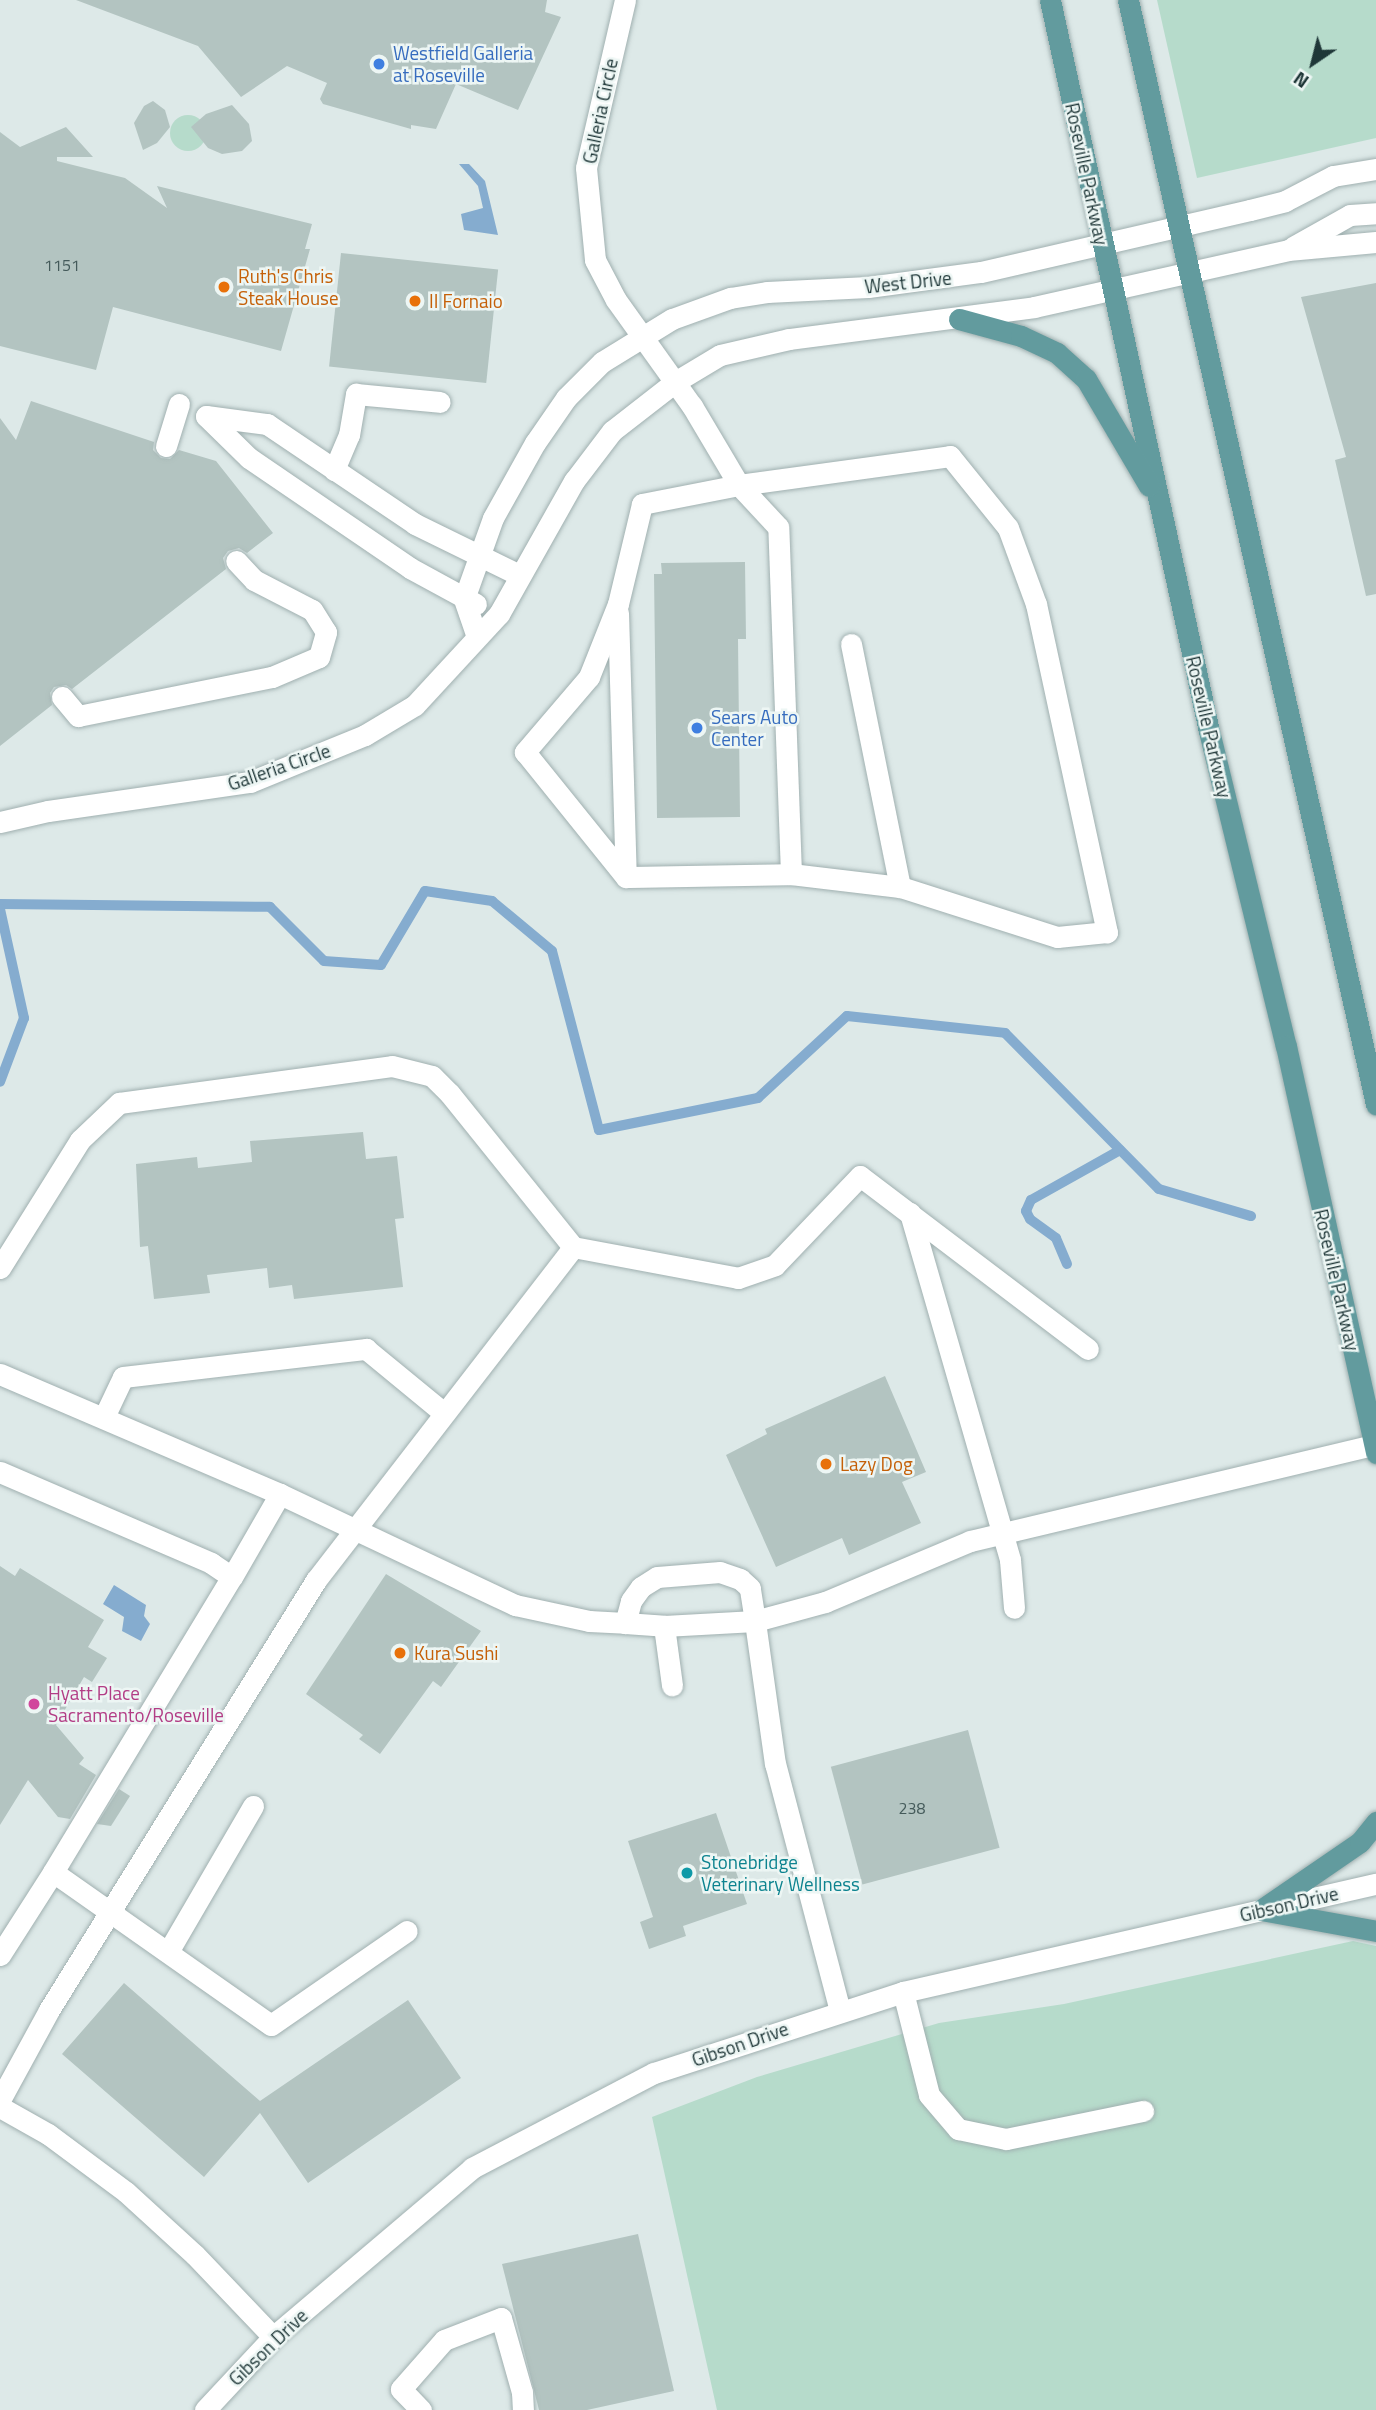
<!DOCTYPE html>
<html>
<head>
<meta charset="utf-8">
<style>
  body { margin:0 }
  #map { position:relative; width:1376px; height:2410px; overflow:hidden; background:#dde9e8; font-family:"Titillium Web",sans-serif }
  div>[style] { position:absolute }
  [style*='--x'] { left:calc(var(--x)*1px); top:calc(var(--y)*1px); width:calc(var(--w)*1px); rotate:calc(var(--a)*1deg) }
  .green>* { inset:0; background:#b6dbcb }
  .round { border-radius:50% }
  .water>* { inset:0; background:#85accf }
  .stream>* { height:10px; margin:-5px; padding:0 5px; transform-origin:5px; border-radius:5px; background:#85accf }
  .building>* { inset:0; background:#b3c4c1; transform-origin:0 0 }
  .roads { filter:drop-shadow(0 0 2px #a0b0b0) drop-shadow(0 0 2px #a0b0b0) }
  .minor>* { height:21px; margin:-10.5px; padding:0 10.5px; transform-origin:10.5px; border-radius:10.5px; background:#fff }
  .major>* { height:21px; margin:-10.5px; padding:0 10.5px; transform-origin:10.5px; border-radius:10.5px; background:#629b9e }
  .dots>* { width:19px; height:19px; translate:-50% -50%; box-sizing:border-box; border:4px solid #edf6f4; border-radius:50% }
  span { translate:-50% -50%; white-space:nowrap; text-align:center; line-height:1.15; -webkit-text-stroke:5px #edf6f4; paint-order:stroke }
  .number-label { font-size:16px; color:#445a5a }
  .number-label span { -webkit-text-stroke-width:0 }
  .shop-label { font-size:19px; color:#366cbe }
  .left { translate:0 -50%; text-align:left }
  .street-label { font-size:19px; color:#1f3738 }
  .food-label { font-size:19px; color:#c56008 }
  .hotel-label { font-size:19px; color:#b23c85 }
  .culture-label { font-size:19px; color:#0d838f }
  .north { position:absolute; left:1278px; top:28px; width:70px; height:70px; -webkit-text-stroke:5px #edf6f4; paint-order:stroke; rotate:215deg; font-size:19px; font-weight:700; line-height:28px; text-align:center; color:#1f3738 }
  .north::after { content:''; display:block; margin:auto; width:24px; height:32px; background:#1f3738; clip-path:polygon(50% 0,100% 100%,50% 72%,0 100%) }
</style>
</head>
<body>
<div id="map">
  <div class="green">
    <div style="clip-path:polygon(1157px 0,1376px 0,1376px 138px,1197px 178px)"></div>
    <div class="round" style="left:170px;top:115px;width:36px;height:36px"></div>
    <div style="clip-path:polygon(1353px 1941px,1376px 1946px,1376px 2410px,717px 2410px,652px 2117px,757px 2077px,939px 2023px,1064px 2004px)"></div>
  </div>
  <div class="water">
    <div style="clip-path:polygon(459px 164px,469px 164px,485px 181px,498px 235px,464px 230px,461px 214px,483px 208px,478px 186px)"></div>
    <div style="clip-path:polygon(114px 1585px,146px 1605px,144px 1616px,150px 1624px,141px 1641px,122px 1631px,124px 1617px,103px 1604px)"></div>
  </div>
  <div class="stream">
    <div style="--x:0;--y:904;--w:270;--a:0.6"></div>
    <div style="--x:270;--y:907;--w:76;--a:45"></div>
    <div style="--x:324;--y:961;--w:57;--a:4"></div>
    <div style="--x:381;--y:965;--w:86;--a:-59.3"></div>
    <div style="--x:425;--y:891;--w:68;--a:8.5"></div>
    <div style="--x:492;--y:901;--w:78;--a:39.8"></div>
    <div style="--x:552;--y:951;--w:185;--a:75.3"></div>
    <div style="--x:599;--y:1130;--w:162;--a:-11.4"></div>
    <div style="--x:758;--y:1098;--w:121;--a:-42.7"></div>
    <div style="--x:847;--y:1016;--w:159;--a:6.1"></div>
    <div style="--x:1005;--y:1033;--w:219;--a:45.4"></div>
    <div style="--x:1159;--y:1189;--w:96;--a:16.4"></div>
    <div style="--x:0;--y:909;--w:112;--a:77.6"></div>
    <div style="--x:24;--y:1018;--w:68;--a:110.6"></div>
    <div style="--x:1067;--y:1264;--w:28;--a:-113"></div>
    <div style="--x:1056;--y:1238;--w:32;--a:-144"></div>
    <div style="--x:1030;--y:1219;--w:9;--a:-117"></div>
    <div style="--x:1026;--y:1211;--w:12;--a:-66"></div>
    <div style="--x:1031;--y:1200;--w:102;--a:-29.3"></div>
  </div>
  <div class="building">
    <div style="clip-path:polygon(76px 0,547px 0,545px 12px,561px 17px,518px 110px,456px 84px,436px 129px,411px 125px,411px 129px,323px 104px,320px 99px,327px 83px,287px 66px,241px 97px,198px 46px)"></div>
    <div style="clip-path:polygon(153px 101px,165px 110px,170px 127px,157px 143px,143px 150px,134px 123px,144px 106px)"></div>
    <div style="clip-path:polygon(232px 105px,249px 124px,252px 141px,242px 151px,222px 154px,208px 148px,191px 127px,206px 114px)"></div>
    <div style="clip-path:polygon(66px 127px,93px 157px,57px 157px,57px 161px,125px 178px,167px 208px,157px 186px,312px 224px,305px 249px,310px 249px,281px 351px,113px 307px,96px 370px,0 346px,0 132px,20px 147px)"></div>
    <div style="left:341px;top:253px;width:158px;height:114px;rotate:6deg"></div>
    <div style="clip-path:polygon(1376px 283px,1376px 594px,1366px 596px,1335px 460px,1346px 457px,1301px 297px)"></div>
    <div style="clip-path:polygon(31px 401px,154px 442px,153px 450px,161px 458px,170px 459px,179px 450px,216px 461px,273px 533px,247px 553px,239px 548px,228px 551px,223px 558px,226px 569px,72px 689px,66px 685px,54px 687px,50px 693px,52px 705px,0 746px,0 418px,16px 440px)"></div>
    <div style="clip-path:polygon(745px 562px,746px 639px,738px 639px,740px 817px,657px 818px,654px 574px,662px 574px,661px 563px)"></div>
    <div style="clip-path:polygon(363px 1132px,366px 1159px,397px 1156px,404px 1218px,395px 1219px,403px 1287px,294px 1299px,292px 1285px,269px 1288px,267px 1268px,207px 1275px,210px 1293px,154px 1299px,148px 1246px,140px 1247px,136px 1164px,197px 1157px,198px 1168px,252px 1162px,250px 1141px)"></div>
    <div style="clip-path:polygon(885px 1376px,926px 1472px,902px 1482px,921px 1523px,849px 1555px,842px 1538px,776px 1567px,726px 1455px,767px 1434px,765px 1429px)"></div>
    <div style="clip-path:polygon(0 1566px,15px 1576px,20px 1568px,104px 1620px,88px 1647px,107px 1658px,92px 1682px,84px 1677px,56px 1725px,84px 1758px,79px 1764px,96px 1775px,70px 1819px,58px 1817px,28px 1780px,0 1825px)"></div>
    <div style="clip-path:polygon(386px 1574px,481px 1631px,441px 1687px,433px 1681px,380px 1754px,359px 1739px,363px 1735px,306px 1694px)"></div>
    <div style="left:968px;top:1730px;width:122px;height:142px;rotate:75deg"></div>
    <div style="clip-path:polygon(119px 1789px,130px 1796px,111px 1826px,97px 1824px)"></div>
    <div style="clip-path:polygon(716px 1813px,747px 1904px,683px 1926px,686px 1936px,649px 1949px,640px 1922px,653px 1917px,628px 1841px)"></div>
    <div style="clip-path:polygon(124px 1983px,260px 2101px,408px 2000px,461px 2078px,308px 2183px,260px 2113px,204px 2177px,62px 2054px)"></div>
    <div style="clip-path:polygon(638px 2234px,674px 2391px,587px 2410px,539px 2410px,502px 2264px)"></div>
  </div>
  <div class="roads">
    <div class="minor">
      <div style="--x:625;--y:0;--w:172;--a:103.1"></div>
      <div style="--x:586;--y:168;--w:92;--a:84.4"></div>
      <div style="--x:595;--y:260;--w:45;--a:62.3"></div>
      <div style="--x:616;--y:300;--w:130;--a:54.4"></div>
      <div style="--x:692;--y:406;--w:92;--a:59.3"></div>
      <div style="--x:739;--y:485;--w:213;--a:-7.8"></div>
      <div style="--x:950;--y:456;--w:92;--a:51.1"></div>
      <div style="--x:1008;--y:528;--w:81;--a:69.8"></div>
      <div style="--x:1036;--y:604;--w:336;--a:77.8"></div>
      <div style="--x:1107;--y:932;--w:50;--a:174.3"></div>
      <div style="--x:1057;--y:937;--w:165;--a:-162.3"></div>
      <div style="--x:900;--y:887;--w:110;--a:-173.2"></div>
      <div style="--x:791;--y:874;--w:347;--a:-92.1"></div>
      <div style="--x:778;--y:527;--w:57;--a:-132.9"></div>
      <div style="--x:739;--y:485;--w:99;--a:168.9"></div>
      <div style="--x:642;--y:504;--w:103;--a:103.5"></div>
      <div style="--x:618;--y:604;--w:79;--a:111.7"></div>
      <div style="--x:589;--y:677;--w:99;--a:130.5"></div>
      <div style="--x:525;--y:752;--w:161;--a:51.1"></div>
      <div style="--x:626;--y:877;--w:165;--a:-1"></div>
      <div style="--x:1293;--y:247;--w:65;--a:-29.3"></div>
      <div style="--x:1350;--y:215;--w:26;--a:-4"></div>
      <div style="--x:206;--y:416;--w:62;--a:7.5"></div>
      <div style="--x:267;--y:424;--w:179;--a:34"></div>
      <div style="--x:415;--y:524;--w:116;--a:26.1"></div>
      <div style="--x:206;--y:416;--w:60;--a:44.3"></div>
      <div style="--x:249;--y:458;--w:195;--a:34.3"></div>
      <div style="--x:410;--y:568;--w:75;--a:28.6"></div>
      <div style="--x:166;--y:446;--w:44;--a:-72.8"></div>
      <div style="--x:334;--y:470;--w:38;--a:-67"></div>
      <div style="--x:349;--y:435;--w:42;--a:-80.3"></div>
      <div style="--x:356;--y:394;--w:84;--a:5.4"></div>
      <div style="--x:618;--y:613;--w:264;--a:88.3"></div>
      <div style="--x:476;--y:634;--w:37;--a:-109"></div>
      <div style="--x:464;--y:599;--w:86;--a:-70.3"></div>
      <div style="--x:493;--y:518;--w:86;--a:-60.8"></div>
      <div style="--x:535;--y:443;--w:55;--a:-55.4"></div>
      <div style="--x:566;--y:398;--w:51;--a:-45"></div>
      <div style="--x:602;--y:362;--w:82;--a:-31.6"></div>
      <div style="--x:672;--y:319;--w:62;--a:-19.9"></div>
      <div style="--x:730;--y:298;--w:37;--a:-9"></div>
      <div style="--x:767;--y:292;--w:101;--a:-2.8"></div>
      <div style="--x:868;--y:287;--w:114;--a:-7.6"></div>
      <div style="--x:981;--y:272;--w:276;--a:-13"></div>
      <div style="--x:1250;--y:210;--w:36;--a:-14"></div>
      <div style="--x:1285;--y:201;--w:54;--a:-27.5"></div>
      <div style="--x:1333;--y:176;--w:44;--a:-9.2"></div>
      <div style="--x:851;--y:644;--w:248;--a:78.6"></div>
      <div style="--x:62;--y:697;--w:25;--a:50"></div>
      <div style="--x:78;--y:716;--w:198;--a:-11.4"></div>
      <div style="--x:272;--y:677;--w:51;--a:-23.1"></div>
      <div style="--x:319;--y:657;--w:26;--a:-74"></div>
      <div style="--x:326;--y:632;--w:26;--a:-122"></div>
      <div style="--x:312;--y:610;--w:65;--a:-152.7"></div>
      <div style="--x:254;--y:580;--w:26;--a:-133"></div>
      <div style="--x:0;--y:822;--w:49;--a:-12.9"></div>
      <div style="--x:48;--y:811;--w:204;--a:-8.2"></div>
      <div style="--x:250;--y:782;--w:124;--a:-22.2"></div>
      <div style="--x:365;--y:735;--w:58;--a:-31"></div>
      <div style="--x:415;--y:705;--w:124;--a:-47.3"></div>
      <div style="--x:499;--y:614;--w:153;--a:-60.6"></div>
      <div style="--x:574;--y:481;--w:63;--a:-52.8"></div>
      <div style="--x:612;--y:431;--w:80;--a:-37.9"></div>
      <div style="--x:675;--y:382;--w:52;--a:-31"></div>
      <div style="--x:720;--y:355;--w:71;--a:-13.1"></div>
      <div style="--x:789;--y:339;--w:247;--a:-7.4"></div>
      <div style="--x:1034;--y:307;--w:260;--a:-12.6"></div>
      <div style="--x:1288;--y:250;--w:88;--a:-5.2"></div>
      <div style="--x:910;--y:1213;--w:361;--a:73.9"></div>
      <div style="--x:1010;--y:1560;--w:48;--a:85.2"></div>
      <div style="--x:0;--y:1268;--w:151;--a:-58"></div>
      <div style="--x:80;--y:1140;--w:54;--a:-43.5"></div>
      <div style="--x:119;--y:1103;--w:275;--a:-7.7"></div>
      <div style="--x:392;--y:1066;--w:41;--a:14"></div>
      <div style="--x:432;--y:1076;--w:25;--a:45"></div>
      <div style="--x:450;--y:1094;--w:196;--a:51.2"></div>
      <div style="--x:0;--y:1374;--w:305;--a:23.2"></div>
      <div style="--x:104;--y:1417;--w:44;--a:-64.6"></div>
      <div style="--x:123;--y:1377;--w:245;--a:-6.6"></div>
      <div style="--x:366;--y:1349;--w:101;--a:39.4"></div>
      <div style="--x:0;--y:1472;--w:230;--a:23.3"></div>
      <div style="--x:211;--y:1563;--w:25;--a:34"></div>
      <div style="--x:232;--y:1577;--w:96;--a:-60"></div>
      <div style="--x:280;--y:1494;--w:260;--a:25.3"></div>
      <div style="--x:515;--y:1605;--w:76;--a:12.2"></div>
      <div style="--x:589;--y:1621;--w:36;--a:3"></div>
      <div style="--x:625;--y:1623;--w:39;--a:4"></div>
      <div style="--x:664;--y:1626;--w:91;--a:-3.1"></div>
      <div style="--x:755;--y:1621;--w:33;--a:-99"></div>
      <div style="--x:750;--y:1588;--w:13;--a:-138"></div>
      <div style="--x:740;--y:1579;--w:21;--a:-161"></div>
      <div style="--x:720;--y:1572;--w:63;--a:175.5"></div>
      <div style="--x:657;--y:1577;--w:19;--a:148"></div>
      <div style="--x:641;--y:1587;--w:17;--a:126"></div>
      <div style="--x:631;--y:1601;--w:23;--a:105"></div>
      <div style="--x:664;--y:1626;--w:60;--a:82.3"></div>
      <div style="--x:53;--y:1872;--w:345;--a:-58.8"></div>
      <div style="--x:168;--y:1952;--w:169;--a:-59.8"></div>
      <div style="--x:0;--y:1955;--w:98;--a:-57.4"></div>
      <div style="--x:53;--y:1872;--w:266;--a:35.1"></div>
      <div style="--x:271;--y:2025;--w:165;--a:-34.7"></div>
      <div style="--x:903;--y:1992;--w:106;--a:75.8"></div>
      <div style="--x:929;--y:2095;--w:45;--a:49.5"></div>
      <div style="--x:958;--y:2129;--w:49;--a:11.8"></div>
      <div style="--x:1006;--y:2139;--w:140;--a:-11.6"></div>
      <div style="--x:840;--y:2011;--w:255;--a:-104.7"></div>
      <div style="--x:775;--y:1764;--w:144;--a:-98"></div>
      <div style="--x:755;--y:1621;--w:73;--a:-15.2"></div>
      <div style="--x:825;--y:1602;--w:157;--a:-22.8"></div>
      <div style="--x:970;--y:1541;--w:415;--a:-13.4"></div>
      <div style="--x:0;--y:2100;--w:102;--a:-61.4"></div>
      <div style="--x:49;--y:2010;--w:506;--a:-58.16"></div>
      <div style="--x:316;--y:1580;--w:421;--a:-52.3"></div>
      <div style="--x:573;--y:1247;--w:168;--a:10.6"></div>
      <div style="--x:738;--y:1278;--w:39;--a:-19"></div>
      <div style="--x:775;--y:1265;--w:123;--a:-46.3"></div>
      <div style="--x:860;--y:1176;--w:286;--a:37.2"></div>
      <div style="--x:0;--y:2107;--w:55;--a:29.4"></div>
      <div style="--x:48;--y:2134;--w:97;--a:36.6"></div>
      <div style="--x:126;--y:2192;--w:93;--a:42.4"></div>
      <div style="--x:195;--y:2255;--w:113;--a:46.4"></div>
      <div style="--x:205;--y:2410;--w:100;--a:-47"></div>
      <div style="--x:273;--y:2337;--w:261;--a:-40.3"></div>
      <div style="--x:472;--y:2168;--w:205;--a:-27.6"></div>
      <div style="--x:654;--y:2073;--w:262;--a:-18"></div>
      <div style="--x:903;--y:1992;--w:485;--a:-12.9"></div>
      <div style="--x:421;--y:2410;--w:29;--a:-134"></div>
      <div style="--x:401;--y:2389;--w:65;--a:-48.7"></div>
      <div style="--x:444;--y:2340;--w:61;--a:-21.1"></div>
      <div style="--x:501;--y:2318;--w:77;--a:74.2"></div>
      <div style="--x:522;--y:2392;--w:18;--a:87"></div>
    </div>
    <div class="major">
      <div style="--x:1050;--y:0;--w:748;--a:77.73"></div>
      <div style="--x:1209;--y:731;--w:324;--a:76.3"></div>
      <div style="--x:1286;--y:1046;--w:417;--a:77.5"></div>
      <div style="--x:1128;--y:0;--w:1132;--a:77.34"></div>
      <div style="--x:959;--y:319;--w:64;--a:15.3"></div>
      <div style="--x:1021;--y:336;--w:40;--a:25"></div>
      <div style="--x:1057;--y:353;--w:39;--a:42"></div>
      <div style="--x:1086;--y:379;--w:124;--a:59.5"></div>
      <div style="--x:1261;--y:1910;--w:120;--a:-34.5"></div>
      <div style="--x:1360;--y:1842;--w:26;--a:-51"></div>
      <div style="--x:1261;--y:1910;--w:117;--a:10.3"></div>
    </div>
  </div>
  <div class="dots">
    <div style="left:379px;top:64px;background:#3f7fe0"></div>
    <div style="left:224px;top:287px;background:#e8710a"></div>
    <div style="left:415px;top:301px;background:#e8710a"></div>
    <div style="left:697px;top:728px;background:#3f7fe0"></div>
    <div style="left:826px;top:1464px;background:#e8710a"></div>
    <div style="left:400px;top:1653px;background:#e8710a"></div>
    <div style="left:34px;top:1704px;background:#d1479c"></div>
    <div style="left:687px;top:1873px;background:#0f9aa8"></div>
  </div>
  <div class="number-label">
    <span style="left:62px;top:265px">1151</span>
    <span style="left:912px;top:1808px">238</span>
  </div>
  <div class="shop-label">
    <span class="left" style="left:393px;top:64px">Westfield Galleria<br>at Roseville</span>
    <span class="left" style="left:711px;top:728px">Sears Auto<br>Center</span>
  </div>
  <div class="street-label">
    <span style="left:600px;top:111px;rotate:-78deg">Galleria Circle</span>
    <span style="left:1087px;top:174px;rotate:78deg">Roseville Parkway</span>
    <span style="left:908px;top:282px;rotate:-6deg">West Drive</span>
    <span style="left:1209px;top:727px;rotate:77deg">Roseville Parkway</span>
    <span style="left:279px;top:767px;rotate:-19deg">Galleria Circle</span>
    <span style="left:1337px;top:1280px;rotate:77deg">Roseville Parkway</span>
    <span style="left:1289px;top:1904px;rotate:-13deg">Gibson Drive</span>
    <span style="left:740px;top:2044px;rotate:-19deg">Gibson Drive</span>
    <span style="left:268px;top:2347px;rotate:-44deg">Gibson Drive</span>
  </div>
  <div class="food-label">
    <span class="left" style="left:238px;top:287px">Ruth's Chris<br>Steak House</span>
    <span class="left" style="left:429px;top:301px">II Fornaio</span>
    <span class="left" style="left:840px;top:1464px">Lazy Dog</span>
    <span class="left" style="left:414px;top:1653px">Kura Sushi</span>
  </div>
  <div class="hotel-label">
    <span class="left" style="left:48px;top:1704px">Hyatt Place<br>Sacramento/Roseville</span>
  </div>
  <div class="culture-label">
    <span class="left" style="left:701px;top:1873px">Stonebridge<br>Veterinary Wellness</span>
  </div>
  <div class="north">N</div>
</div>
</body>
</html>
